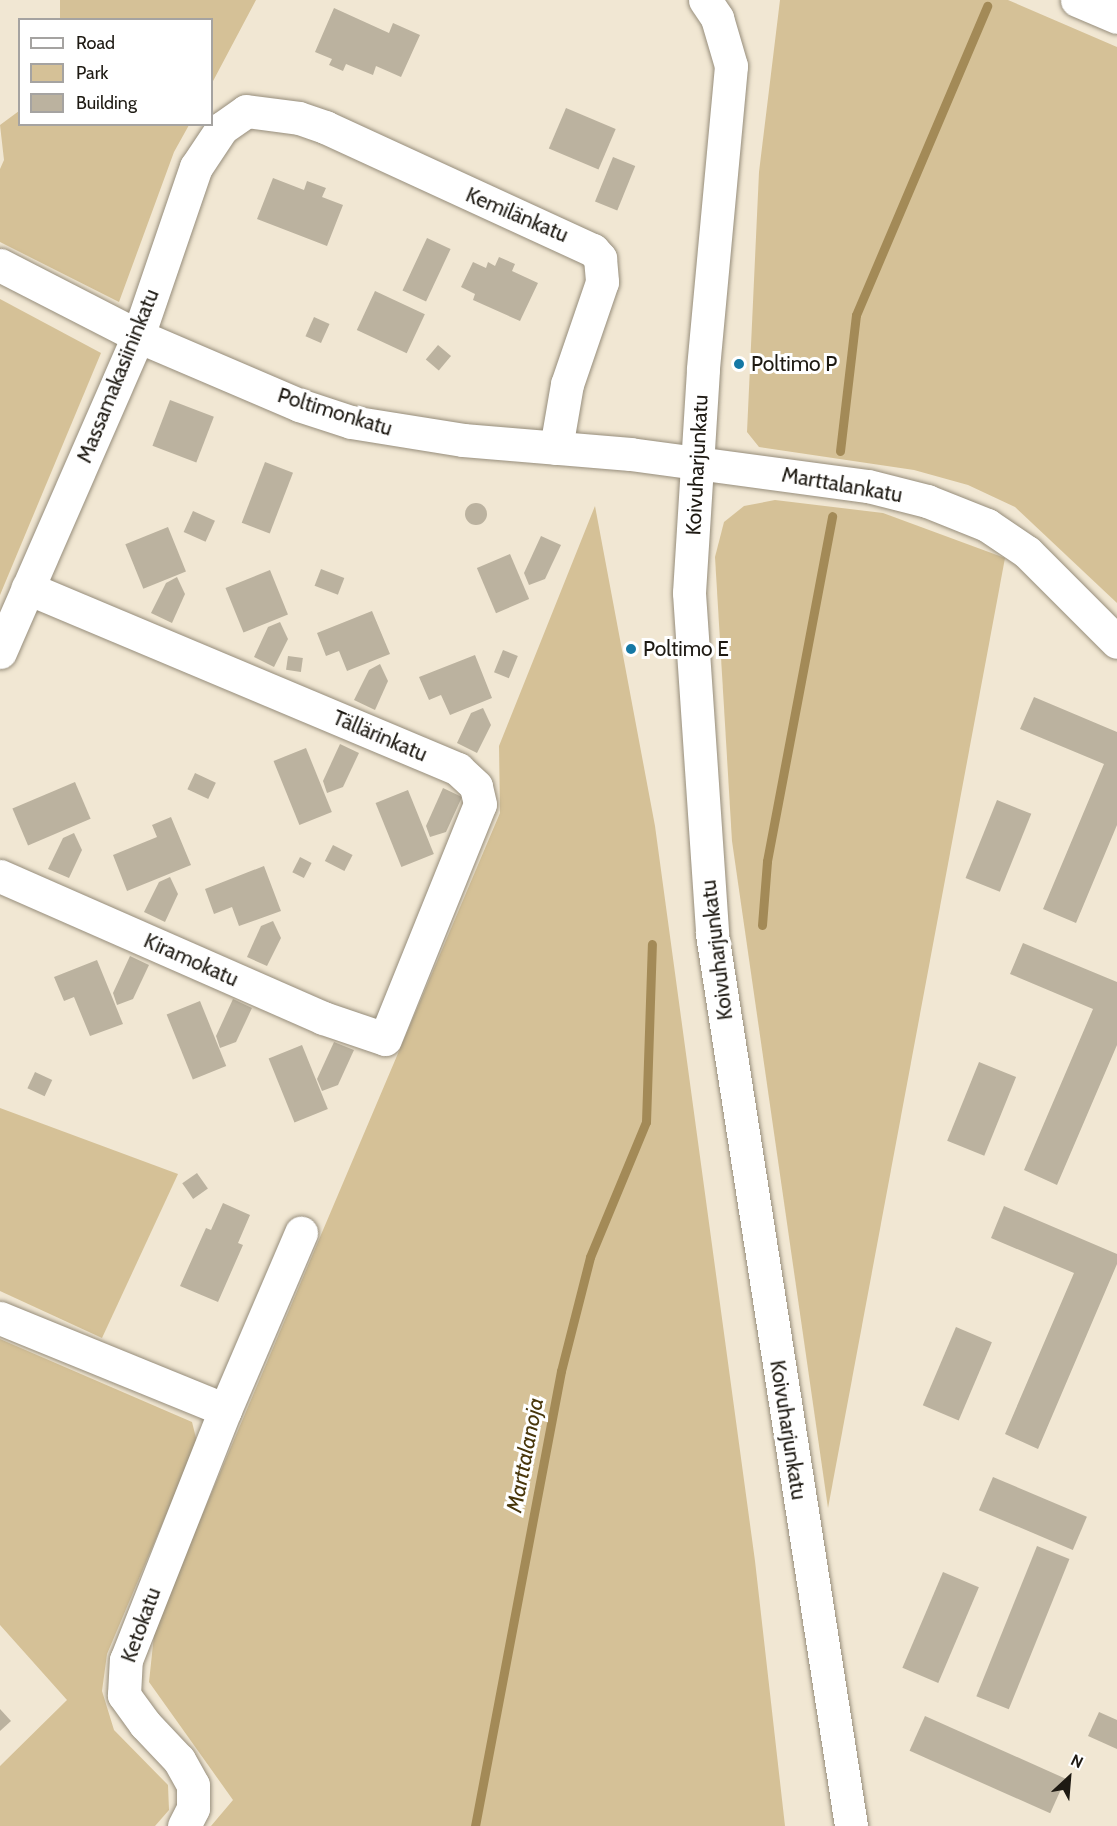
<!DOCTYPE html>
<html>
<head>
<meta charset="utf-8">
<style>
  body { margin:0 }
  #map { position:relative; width:1117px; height:1826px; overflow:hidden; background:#f1e7d3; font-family:Cabin,sans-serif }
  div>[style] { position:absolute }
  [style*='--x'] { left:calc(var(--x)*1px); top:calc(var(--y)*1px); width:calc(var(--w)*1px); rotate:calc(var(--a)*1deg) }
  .green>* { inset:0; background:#d5c197 }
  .stream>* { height:9px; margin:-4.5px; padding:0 4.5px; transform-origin:4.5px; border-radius:4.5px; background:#a38a57 }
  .building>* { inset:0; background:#bbb29f; transform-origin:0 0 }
  .round { border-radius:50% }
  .roads { filter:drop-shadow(0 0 2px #968d7b) drop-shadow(0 0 2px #968d7b) }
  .minor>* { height:33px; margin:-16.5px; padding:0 16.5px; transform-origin:16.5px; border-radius:16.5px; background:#fff }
  .tertiary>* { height:33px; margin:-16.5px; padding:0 16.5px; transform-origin:16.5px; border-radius:16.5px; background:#fff }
  .dots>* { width:16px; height:16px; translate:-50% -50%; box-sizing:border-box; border:3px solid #fff; border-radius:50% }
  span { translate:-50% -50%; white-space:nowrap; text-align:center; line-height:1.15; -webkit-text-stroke:6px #fff; paint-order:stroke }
  .street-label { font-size:21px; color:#1e1a13 }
  .poi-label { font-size:21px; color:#1e1a13 }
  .left { translate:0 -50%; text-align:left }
  .water-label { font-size:22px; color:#48360a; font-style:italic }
  .legend { position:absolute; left:18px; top:18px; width:195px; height:108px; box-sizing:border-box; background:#fff; border:2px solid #a5a3a1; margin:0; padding:8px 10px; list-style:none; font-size:18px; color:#1e1a13 }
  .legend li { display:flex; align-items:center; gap:12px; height:30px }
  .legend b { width:30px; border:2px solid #a5a3a1 }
  .north { position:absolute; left:1039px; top:1748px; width:60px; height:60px; -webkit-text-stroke:4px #fff; paint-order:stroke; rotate:26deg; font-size:16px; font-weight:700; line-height:24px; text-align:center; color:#1e1a13 }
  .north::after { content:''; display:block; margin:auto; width:21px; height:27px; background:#1e1a13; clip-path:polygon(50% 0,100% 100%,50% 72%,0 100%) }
</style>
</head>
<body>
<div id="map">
  <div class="green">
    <div style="clip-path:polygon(60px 0,256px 0,212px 83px,212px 20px,60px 19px)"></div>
    <div style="clip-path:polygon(780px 0,1008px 0,1117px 47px,1117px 603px,1015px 507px,968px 485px,914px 470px,759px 447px,747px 432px,759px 172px)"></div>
    <div style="clip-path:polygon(19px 111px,20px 124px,189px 125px,174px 152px,119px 302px,0 242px,0 169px,4px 160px,0 125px)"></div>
    <div style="clip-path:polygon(0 299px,101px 353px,0 595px)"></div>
    <div style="clip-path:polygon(775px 500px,883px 513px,1005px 558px,828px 1508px,732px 841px,715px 557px,724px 522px,744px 506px)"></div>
    <div style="clip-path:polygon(595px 506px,655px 826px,755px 1561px,785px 1826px,211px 1826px,233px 1800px,149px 1682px,155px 1626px,500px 813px,499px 746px)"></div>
    <div style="clip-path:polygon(0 1108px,178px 1174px,102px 1338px,0 1291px)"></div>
    <div style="clip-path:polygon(0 1339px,192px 1422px,197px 1442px,107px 1654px,102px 1691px,114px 1730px,168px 1785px,169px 1810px,155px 1826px,0 1826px,0 1766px,67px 1700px,0 1625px)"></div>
  </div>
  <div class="stream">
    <div style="--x:840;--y:451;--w:137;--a:-83.3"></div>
    <div style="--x:856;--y:315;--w:336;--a:-67"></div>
    <div style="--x:762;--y:925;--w:64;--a:-85.5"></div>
    <div style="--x:767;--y:861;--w:351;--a:-79.3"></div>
    <div style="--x:475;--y:1826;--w:463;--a:-79.3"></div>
    <div style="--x:561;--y:1371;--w:118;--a:-75.7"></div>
    <div style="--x:590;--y:1257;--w:146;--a:-67.5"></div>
    <div style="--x:646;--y:1122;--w:178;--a:-88.1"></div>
  </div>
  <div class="building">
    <div style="clip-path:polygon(334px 8px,389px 33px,393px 23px,420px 35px,401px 77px,376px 66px,373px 75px,346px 64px,343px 71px,329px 65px,332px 59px,315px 52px)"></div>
    <div style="left:566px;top:108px;width:54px;height:44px;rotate:23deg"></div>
    <div style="left:613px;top:157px;width:24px;height:48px;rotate:22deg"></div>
    <div style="clip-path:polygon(273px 178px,304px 190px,307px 181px,326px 188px,322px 197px,343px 205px,327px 246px,257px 219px)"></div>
    <div style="left:427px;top:238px;width:26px;height:58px;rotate:25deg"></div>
    <div style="clip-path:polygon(499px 257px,515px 264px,512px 271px,538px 283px,520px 321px,473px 300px,475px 294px,461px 287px,473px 262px,486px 268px,488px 262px,495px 266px)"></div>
    <div style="left:375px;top:291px;width:55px;height:43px;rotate:25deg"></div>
    <div style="left:314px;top:317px;width:17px;height:21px;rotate:24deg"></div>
    <div style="left:438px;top:345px;width:17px;height:19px;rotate:40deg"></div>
    <div style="left:170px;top:400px;width:47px;height:49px;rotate:21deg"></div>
    <div style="left:265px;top:462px;width:30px;height:65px;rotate:21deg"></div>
    <div class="round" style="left:465px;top:503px;width:22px;height:22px"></div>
    <div style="left:193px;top:511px;width:24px;height:23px;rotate:24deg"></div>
    <div style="left:168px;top:527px;width:48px;height:46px;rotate:68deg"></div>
    <div style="clip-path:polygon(541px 536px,561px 545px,545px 579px,529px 585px,524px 573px)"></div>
    <div style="left:510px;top:554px;width:49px;height:36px;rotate:67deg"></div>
    <div style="left:321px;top:569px;width:25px;height:18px;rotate:21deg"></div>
    <div style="left:270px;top:570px;width:48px;height:48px;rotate:68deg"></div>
    <div style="clip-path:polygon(177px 577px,185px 594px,172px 623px,151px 613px,166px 583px)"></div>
    <div style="clip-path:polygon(372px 611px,390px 654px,347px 671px,339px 651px,326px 656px,317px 633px)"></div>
    <div style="clip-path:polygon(280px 622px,288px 639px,274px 667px,254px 657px,268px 627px)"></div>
    <div style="left:503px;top:650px;width:16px;height:24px;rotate:22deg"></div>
    <div style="clip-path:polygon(475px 655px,492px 698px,450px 715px,441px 695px,429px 700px,419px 677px)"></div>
    <div style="left:288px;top:656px;width:15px;height:14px;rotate:8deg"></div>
    <div style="clip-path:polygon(380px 664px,388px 681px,375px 710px,354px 700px,369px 670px)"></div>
    <div style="clip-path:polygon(1034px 697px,1117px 732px,1117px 825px,1076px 923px,1043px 909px,1104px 764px,1020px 729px)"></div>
    <div style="clip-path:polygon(483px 708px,491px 725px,477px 753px,457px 743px,471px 713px)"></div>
    <div style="clip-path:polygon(340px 744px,359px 753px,343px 787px,327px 793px,323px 781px)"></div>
    <div style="left:306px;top:748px;width:69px;height:35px;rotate:68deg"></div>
    <div style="left:195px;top:773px;width:23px;height:18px;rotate:25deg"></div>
    <div style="left:75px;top:782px;width:40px;height:68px;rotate:67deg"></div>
    <div style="clip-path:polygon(443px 788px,462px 797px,446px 832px,430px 837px,426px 826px)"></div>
    <div style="left:408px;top:790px;width:69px;height:35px;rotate:68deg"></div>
    <div style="left:997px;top:800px;width:37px;height:84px;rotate:22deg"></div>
    <div style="clip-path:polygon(171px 817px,191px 865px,127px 891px,113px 855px,157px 837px,152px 825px)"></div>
    <div style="clip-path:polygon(74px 833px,82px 850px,69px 878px,48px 869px,63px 838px)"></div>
    <div style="left:333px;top:845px;width:22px;height:18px;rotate:27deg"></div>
    <div style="left:300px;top:857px;width:13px;height:17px;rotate:27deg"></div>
    <div style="clip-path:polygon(264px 866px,281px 911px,239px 926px,232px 907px,214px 914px,205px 889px)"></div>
    <div style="clip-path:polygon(170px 877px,178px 894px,165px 922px,144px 912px,159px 882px)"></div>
    <div style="clip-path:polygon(273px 921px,281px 938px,267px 966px,247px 957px,261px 926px)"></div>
    <div style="clip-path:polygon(1023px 943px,1117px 982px,1117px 1045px,1057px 1185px,1024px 1170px,1093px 1009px,1010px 974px)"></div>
    <div style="clip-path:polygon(130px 956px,149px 965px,133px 999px,117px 1005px,113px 993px)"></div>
    <div style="clip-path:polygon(97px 960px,123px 1024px,90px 1036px,74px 997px,64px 1001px,54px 977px)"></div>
    <div style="clip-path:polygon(233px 999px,252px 1008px,236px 1042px,220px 1048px,216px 1036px)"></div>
    <div style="left:200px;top:1001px;width:70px;height:36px;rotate:68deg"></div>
    <div style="clip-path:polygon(334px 1042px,354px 1050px,338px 1085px,322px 1091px,317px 1079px)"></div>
    <div style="left:302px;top:1045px;width:69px;height:36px;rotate:68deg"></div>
    <div style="left:979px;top:1062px;width:40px;height:85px;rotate:22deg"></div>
    <div style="left:35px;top:1072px;width:19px;height:18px;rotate:25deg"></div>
    <div style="left:197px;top:1173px;width:19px;height:18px;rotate:55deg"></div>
    <div style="clip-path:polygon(223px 1203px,250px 1215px,238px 1243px,243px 1245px,218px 1302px,180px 1286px,206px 1228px,211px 1230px)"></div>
    <div style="clip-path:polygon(1004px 1206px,1117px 1254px,1117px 1264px,1038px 1449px,1005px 1434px,1074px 1273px,991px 1238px)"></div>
    <div style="left:956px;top:1327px;width:39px;height:85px;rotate:23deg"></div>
    <div style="left:993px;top:1477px;width:102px;height:36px;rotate:23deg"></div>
    <div style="left:1037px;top:1546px;width:35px;height:162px;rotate:22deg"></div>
    <div style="left:943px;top:1572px;width:39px;height:104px;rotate:23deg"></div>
    <div style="clip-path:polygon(0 1709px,11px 1721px,0 1731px)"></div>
    <div style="clip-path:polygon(1099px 1712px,1117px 1720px,1117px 1749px,1088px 1736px)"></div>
    <div style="left:925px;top:1716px;width:154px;height:38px;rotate:24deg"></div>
  </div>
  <div class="roads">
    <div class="minor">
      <div style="--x:1077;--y:0;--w:43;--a:23"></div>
      <div style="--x:0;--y:265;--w:155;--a:27.2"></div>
      <div style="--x:138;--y:336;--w:175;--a:23.2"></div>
      <div style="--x:299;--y:405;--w:55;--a:18.1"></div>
      <div style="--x:351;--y:422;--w:113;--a:9.1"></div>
      <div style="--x:463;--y:440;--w:168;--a:4.8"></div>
      <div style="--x:630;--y:454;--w:240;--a:7.7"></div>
      <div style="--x:868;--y:486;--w:61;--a:14.3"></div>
      <div style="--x:927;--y:501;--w:65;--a:21.8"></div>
      <div style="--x:987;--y:525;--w:48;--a:34"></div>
      <div style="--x:1027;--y:552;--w:127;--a:45"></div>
      <div style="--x:0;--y:652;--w:345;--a:-66.4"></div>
      <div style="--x:138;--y:336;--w:179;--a:-71.1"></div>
      <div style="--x:196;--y:167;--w:47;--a:-56.3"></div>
      <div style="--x:222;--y:128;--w:29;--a:-35"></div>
      <div style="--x:246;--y:111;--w:53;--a:7.5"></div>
      <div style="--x:299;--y:118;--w:28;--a:19"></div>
      <div style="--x:325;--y:127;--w:295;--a:24.7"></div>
      <div style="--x:593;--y:250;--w:11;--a:49"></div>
      <div style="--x:600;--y:258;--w:24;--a:85"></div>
      <div style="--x:602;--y:282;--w:108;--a:108.9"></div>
      <div style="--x:567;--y:384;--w:65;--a:99.8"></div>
      <div style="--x:0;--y:876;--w:353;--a:23.7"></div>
      <div style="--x:323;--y:1018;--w:65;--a:18.7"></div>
      <div style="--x:385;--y:1039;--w:253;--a:-68"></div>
      <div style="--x:480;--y:804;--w:18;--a:-103"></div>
      <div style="--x:476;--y:786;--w:25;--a:-137"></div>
      <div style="--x:458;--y:769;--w:467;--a:-157.2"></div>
      <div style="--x:0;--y:1318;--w:243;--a:22.2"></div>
      <div style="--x:184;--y:1826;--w:20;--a:-63"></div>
      <div style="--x:193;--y:1808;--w:23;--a:-90"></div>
      <div style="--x:193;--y:1785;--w:29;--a:-119"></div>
      <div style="--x:179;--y:1760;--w:50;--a:-133.4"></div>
      <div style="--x:145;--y:1724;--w:36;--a:-126"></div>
      <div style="--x:124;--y:1695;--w:35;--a:-87"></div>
      <div style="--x:126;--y:1660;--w:269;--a:-68.4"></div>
      <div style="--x:225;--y:1410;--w:193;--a:-66.8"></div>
    </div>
    <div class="tertiary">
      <div style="--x:705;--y:0;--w:22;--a:56"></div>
      <div style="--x:717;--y:18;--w:50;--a:73.7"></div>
      <div style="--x:731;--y:66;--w:305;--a:95.3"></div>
      <div style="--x:703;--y:370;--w:223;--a:93.6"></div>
      <div style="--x:689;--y:593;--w:342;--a:86.1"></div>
      <div style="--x:712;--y:934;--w:903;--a:81.14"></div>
    </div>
  </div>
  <div class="dots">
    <div style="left:739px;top:364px;background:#1578a4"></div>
    <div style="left:631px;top:649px;background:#1578a4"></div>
  </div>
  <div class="street-label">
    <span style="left:517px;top:215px;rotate:23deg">Kemilänkatu</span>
    <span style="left:118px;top:376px;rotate:-68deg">Massamakasiininkatu</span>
    <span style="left:335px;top:412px;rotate:17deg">Poltimonkatu</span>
    <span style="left:697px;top:465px;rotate:-87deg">Koivuharjunkatu</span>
    <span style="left:842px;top:485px;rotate:10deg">Marttalankatu</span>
    <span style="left:380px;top:736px;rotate:23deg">Tällärinkatu</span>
    <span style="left:717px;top:950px;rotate:-97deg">Koivuharjunkatu</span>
    <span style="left:191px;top:960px;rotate:24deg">Kiramokatu</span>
    <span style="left:788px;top:1430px;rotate:81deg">Koivuharjunkatu</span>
    <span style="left:141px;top:1625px;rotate:-70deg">Ketokatu</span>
  </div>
  <div class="poi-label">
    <span class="left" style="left:751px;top:364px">Poltimo P</span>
    <span class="left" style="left:643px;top:649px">Poltimo E</span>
  </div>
  <div class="water-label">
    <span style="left:525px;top:1455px;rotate:-79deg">Marttalanoja</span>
  </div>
  <ul class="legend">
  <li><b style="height:8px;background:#fff"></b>Road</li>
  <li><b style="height:16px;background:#d5c197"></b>Park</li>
  <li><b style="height:16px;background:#bbb29f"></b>Building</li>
  </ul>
  <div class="north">N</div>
</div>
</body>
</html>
